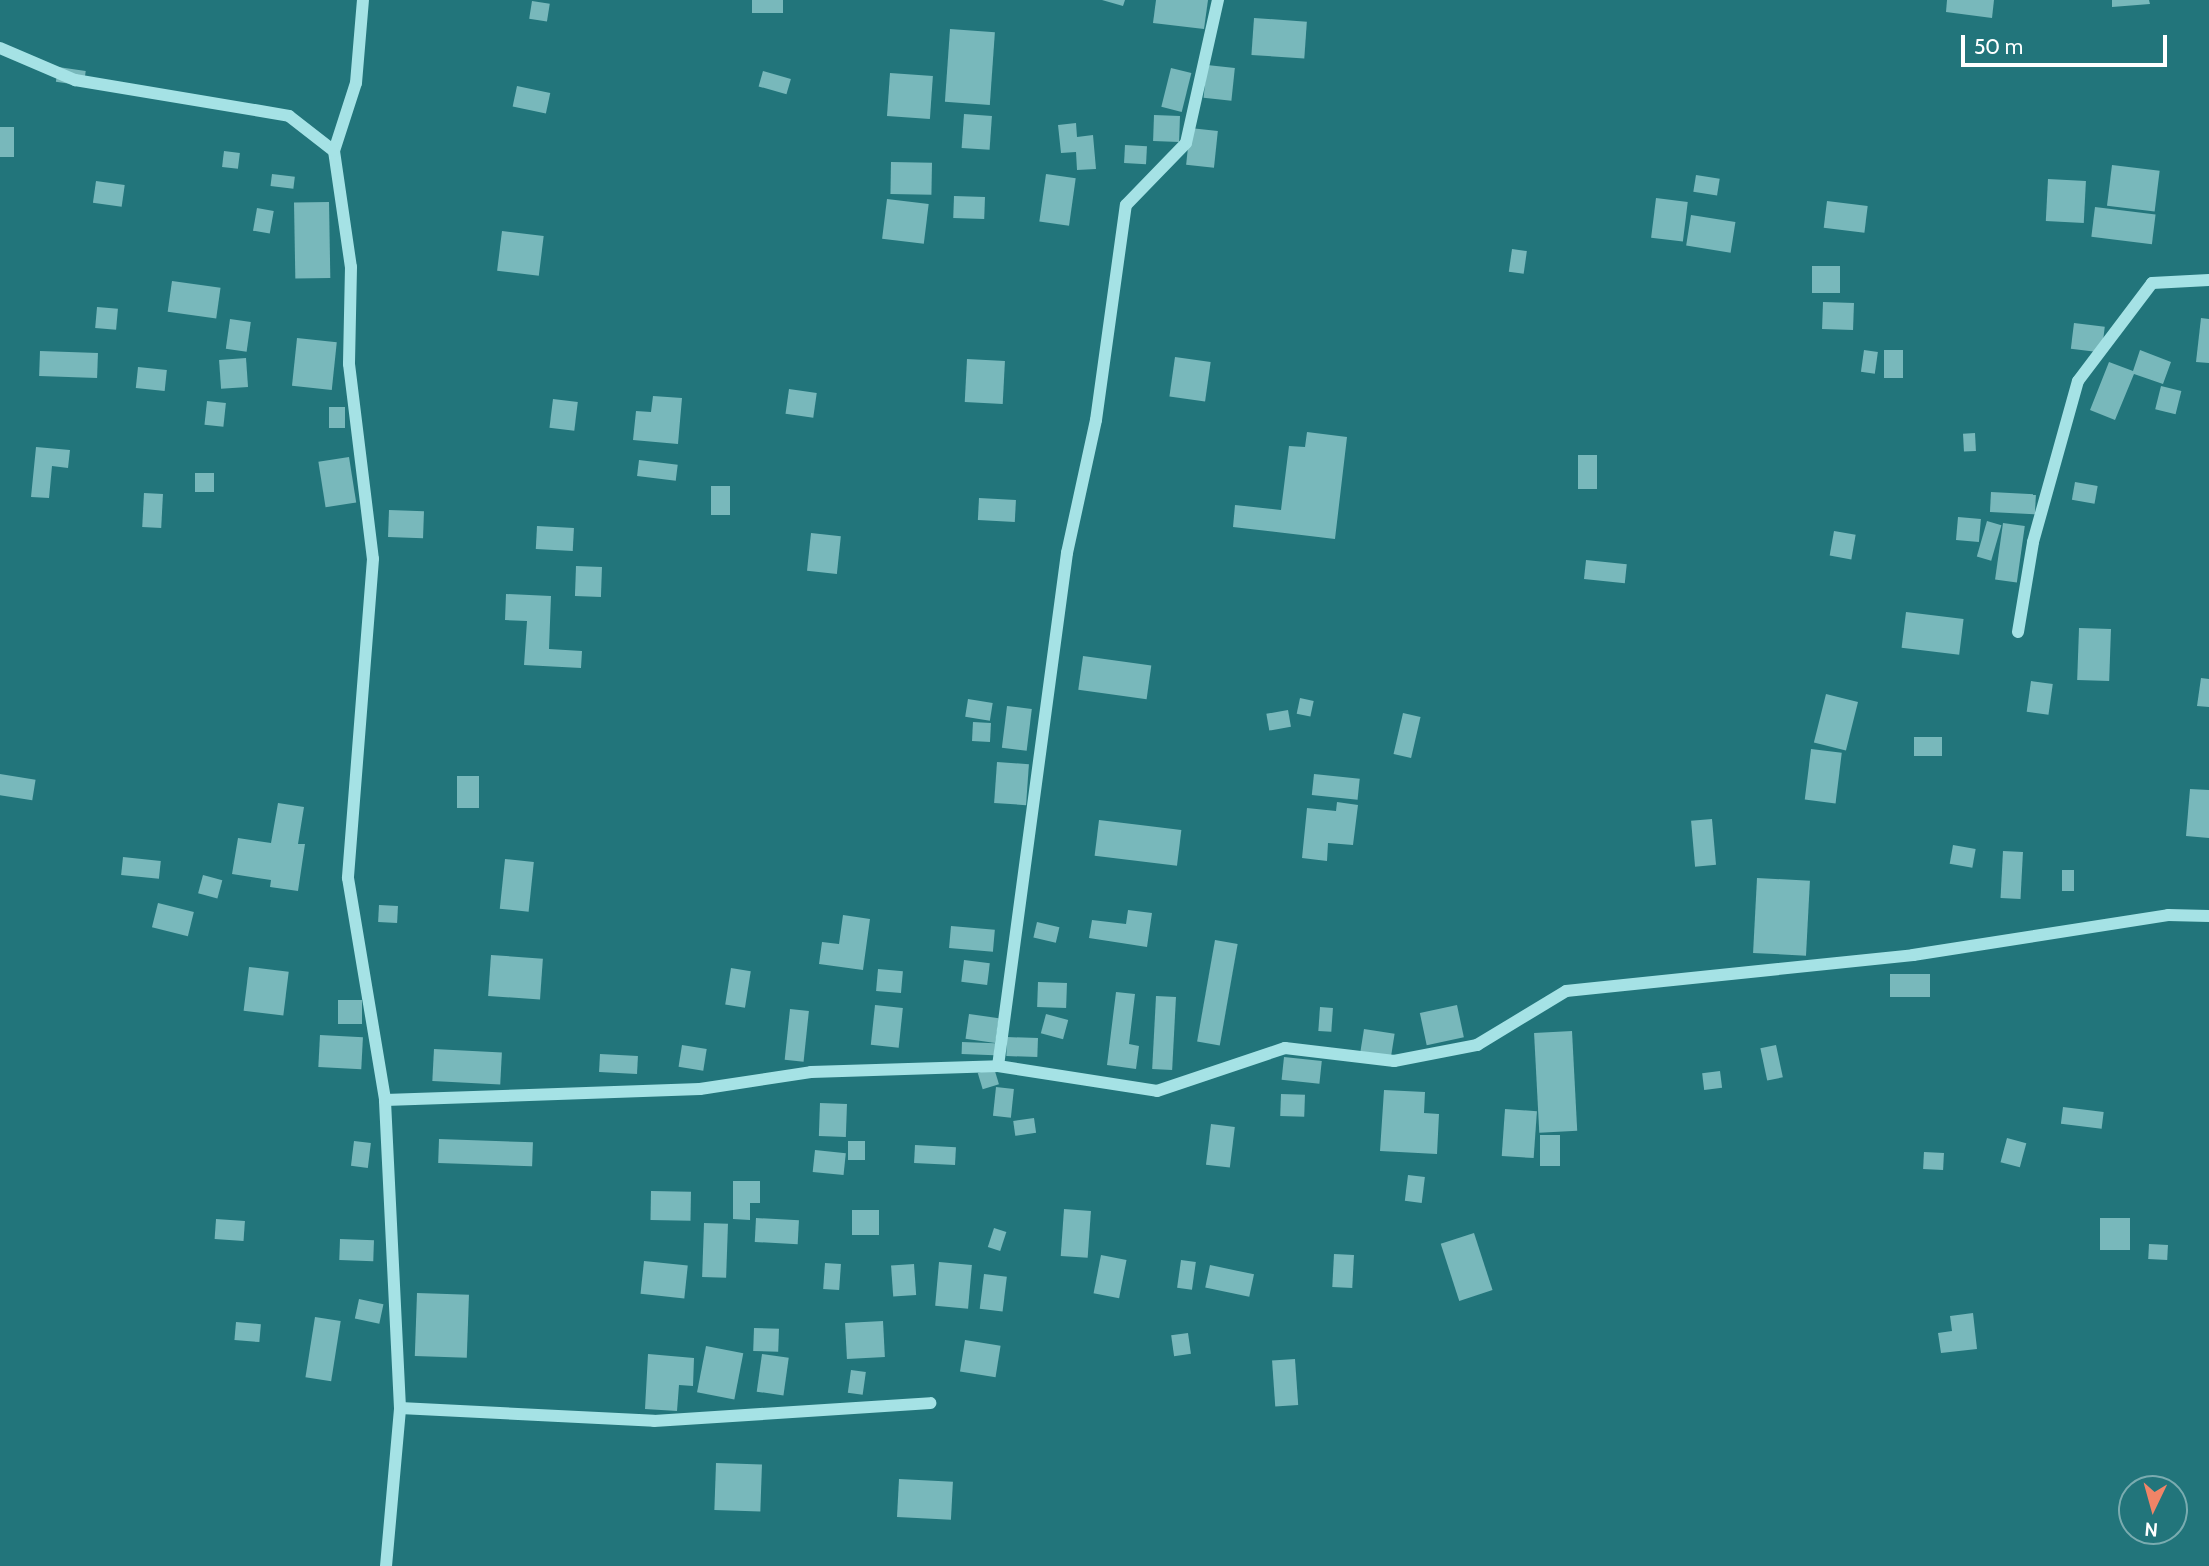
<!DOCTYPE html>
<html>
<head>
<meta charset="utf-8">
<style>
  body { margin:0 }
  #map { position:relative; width:2209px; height:1566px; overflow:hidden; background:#22757b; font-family:Cabin,sans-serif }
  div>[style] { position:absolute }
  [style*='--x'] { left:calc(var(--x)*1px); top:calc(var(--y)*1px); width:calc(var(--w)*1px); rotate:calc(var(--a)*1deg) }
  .building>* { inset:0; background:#78b8bb; transform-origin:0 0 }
  .minor>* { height:12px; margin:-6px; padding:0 6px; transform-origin:6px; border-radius:6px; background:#a5e2e5 }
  span { translate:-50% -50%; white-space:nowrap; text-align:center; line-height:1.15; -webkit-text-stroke:7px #22757b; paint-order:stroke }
  .north { position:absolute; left:2118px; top:1475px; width:70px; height:70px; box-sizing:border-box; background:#22757b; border:2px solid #7aacb0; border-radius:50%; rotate:185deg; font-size:19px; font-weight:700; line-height:28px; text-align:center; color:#fff }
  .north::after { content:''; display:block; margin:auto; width:24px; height:32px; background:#f18467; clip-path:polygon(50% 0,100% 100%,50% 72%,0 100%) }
  .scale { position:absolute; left:1961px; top:35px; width:206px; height:32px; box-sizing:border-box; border:4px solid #fff; border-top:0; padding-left:9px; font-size:21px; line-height:24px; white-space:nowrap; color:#fff; -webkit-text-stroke:5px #22757b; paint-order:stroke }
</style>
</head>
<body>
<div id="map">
  <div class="building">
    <div style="left:752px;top:0;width:31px;height:13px"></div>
    <div style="clip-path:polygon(1102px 0,1125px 0,1123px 6px)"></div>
    <div style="clip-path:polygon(1156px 0,1208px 0,1204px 29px,1153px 23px)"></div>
    <div style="clip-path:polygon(1947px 0,1994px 0,1992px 18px,1946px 12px)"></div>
    <div style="clip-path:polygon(2112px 0,2149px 0,2150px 4px,2112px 7px)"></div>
    <div style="left:532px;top:1px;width:18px;height:18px;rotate:9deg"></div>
    <div style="left:1254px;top:18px;width:53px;height:37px;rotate:4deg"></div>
    <div style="left:950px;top:29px;width:45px;height:73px;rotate:4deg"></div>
    <div style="left:1207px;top:65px;width:28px;height:33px;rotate:6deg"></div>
    <div style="left:58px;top:67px;width:28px;height:15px;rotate:8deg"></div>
    <div style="left:1171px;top:68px;width:21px;height:40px;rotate:14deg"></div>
    <div style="left:763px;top:71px;width:29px;height:16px;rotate:16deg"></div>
    <div style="left:890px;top:73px;width:43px;height:43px;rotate:4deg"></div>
    <div style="left:517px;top:86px;width:34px;height:21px;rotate:12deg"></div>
    <div style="left:964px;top:114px;width:28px;height:34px;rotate:4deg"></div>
    <div style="left:1154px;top:115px;width:26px;height:26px;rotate:2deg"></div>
    <div style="clip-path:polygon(1076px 123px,1077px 137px,1093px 135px,1096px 169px,1077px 170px,1076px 152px,1061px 153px,1058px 125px)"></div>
    <div style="left:0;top:127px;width:14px;height:30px"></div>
    <div style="left:1190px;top:128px;width:28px;height:37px;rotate:6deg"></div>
    <div style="left:1125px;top:145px;width:22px;height:18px;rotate:3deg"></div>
    <div style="left:224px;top:151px;width:16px;height:16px;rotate:7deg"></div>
    <div style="left:891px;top:162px;width:41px;height:32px;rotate:1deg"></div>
    <div style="left:2112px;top:165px;width:48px;height:41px;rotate:7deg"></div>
    <div style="left:272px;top:174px;width:23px;height:12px;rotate:7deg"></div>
    <div style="left:1046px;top:174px;width:30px;height:48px;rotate:8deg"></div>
    <div style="left:1696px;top:175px;width:24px;height:17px;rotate:9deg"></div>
    <div style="left:2048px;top:179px;width:38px;height:42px;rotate:3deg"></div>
    <div style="left:96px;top:181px;width:29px;height:22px;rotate:8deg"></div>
    <div style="left:954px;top:196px;width:31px;height:22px;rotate:2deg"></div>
    <div style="left:1656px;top:198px;width:32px;height:40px;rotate:7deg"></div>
    <div style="left:887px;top:199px;width:42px;height:40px;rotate:7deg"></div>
    <div style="left:1827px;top:201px;width:41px;height:27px;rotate:7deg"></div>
    <div style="left:329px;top:202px;width:76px;height:35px;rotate:89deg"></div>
    <div style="left:2095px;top:207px;width:61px;height:30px;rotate:7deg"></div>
    <div style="left:257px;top:208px;width:17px;height:23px;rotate:10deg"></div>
    <div style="left:1691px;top:215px;width:45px;height:31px;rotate:9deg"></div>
    <div style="left:502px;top:231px;width:42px;height:40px;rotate:7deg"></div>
    <div style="left:1512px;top:249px;width:15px;height:23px;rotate:8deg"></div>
    <div style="left:1840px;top:266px;width:27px;height:28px;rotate:90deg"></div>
    <div style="left:172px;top:281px;width:49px;height:31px;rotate:8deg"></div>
    <div style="left:1823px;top:302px;width:31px;height:27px;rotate:2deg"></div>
    <div style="left:97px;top:307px;width:21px;height:21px;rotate:5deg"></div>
    <div style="clip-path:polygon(2201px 318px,2209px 319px,2209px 363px,2196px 362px)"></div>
    <div style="left:230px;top:319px;width:21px;height:30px;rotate:8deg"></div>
    <div style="left:2074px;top:323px;width:31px;height:26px;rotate:7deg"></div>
    <div style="left:297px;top:338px;width:40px;height:48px;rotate:6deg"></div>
    <div style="left:1864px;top:350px;width:14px;height:22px;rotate:8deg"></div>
    <div style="left:1903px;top:350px;width:28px;height:19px;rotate:90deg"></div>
    <div style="clip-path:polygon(2140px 350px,2171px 362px,2163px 384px,2134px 374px,2115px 420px,2090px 410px,2109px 362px,2133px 371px)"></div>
    <div style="left:40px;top:351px;width:58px;height:25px;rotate:2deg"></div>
    <div style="left:1175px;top:357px;width:36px;height:40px;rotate:8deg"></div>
    <div style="left:246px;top:358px;width:29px;height:27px;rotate:86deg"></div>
    <div style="left:967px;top:359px;width:38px;height:43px;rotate:3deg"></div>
    <div style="left:138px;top:367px;width:29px;height:21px;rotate:6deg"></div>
    <div style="left:2161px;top:386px;width:21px;height:24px;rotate:14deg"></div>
    <div style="left:789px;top:389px;width:28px;height:25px;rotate:8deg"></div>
    <div style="clip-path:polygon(653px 396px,682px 398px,678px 444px,633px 440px,636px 411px,651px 412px)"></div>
    <div style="left:553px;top:399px;width:25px;height:29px;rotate:7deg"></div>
    <div style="left:207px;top:401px;width:19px;height:24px;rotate:6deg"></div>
    <div style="left:329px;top:407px;width:16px;height:21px"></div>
    <div style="clip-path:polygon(1307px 432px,1347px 437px,1335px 539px,1233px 527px,1235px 505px,1281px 510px,1289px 446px,1305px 447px)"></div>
    <div style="left:1975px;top:433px;width:18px;height:12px;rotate:87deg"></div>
    <div style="clip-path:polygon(36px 447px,70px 450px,68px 468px,52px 466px,49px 498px,31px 497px)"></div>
    <div style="left:1578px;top:455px;width:19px;height:34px"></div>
    <div style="left:349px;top:457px;width:46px;height:31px;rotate:81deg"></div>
    <div style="left:639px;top:460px;width:39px;height:16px;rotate:7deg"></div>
    <div style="left:195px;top:473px;width:19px;height:19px"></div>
    <div style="left:2075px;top:482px;width:23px;height:18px;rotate:10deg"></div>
    <div style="left:711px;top:486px;width:19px;height:29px"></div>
    <div style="left:1991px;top:492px;width:45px;height:20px;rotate:3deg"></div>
    <div style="left:144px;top:493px;width:19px;height:34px;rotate:3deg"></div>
    <div style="left:979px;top:498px;width:37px;height:22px;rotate:3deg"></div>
    <div style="left:389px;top:510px;width:35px;height:27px;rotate:2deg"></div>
    <div style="left:1958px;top:517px;width:23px;height:23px;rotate:5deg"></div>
    <div style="left:1987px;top:521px;width:15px;height:37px;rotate:16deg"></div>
    <div style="left:2003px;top:523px;width:22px;height:57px;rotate:8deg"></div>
    <div style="left:537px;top:526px;width:37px;height:23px;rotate:3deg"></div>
    <div style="left:1834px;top:531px;width:22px;height:25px;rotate:10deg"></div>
    <div style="left:811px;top:533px;width:30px;height:38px;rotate:6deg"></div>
    <div style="left:1586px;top:560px;width:41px;height:19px;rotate:6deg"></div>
    <div style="left:576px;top:566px;width:26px;height:30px;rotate:2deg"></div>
    <div style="clip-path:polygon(506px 594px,551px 596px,549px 649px,582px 651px,581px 668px,524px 665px,527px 621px,505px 620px)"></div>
    <div style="left:1906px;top:612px;width:58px;height:36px;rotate:7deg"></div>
    <div style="left:2079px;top:628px;width:32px;height:52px;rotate:2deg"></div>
    <div style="left:1083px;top:656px;width:69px;height:34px;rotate:8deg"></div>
    <div style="clip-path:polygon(2201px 678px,2209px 679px,2209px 707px,2197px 706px)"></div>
    <div style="left:2031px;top:681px;width:22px;height:31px;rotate:8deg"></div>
    <div style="left:1826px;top:694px;width:33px;height:50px;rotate:14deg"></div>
    <div style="left:1300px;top:698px;width:14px;height:16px;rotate:12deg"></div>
    <div style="left:968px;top:699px;width:25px;height:18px;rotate:9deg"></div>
    <div style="left:1007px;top:706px;width:25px;height:42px;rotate:7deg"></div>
    <div style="left:1288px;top:710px;width:17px;height:22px;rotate:80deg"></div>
    <div style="left:1403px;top:713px;width:18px;height:42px;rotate:13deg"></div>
    <div style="left:973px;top:722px;width:18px;height:19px;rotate:3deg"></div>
    <div style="left:1942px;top:737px;width:19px;height:28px;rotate:90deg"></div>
    <div style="left:1811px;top:749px;width:31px;height:51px;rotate:7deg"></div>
    <div style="left:997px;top:762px;width:32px;height:41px;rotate:4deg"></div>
    <div style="left:0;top:774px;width:36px;height:21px;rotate:9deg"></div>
    <div style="left:1314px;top:774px;width:46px;height:21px;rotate:6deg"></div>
    <div style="left:457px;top:776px;width:22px;height:32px"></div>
    <div style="clip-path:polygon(2190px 789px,2209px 790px,2209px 838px,2186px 836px)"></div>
    <div style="clip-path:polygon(1337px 802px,1358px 805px,1353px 845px,1328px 843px,1327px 861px,1302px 858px,1307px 808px,1336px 811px)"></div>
    <div style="clip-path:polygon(278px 803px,304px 807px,298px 844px,305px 844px,298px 891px,270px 887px,271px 880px,232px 874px,238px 838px,271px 843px)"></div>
    <div style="left:1712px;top:819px;width:46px;height:21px;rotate:85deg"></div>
    <div style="left:1099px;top:820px;width:83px;height:36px;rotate:7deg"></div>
    <div style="left:1953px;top:845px;width:23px;height:19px;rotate:10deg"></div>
    <div style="left:2003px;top:851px;width:20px;height:47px;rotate:3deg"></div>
    <div style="left:123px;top:857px;width:38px;height:18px;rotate:6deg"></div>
    <div style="left:505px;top:859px;width:29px;height:50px;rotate:6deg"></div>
    <div style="left:2062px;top:870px;width:12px;height:21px"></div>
    <div style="left:203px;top:875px;width:20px;height:19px;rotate:15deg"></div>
    <div style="left:1757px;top:878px;width:53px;height:75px;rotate:3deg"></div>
    <div style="left:158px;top:903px;width:37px;height:25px;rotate:14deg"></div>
    <div style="left:379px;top:905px;width:19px;height:17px;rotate:3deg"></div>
    <div style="clip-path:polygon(1128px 910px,1152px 913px,1147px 947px,1089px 938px,1092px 920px,1126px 924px)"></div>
    <div style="clip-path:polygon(843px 915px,870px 919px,863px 970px,819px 964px,822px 942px,839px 944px)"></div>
    <div style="left:1037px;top:922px;width:23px;height:16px;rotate:13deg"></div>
    <div style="left:951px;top:926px;width:44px;height:22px;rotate:5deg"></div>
    <div style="left:1215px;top:940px;width:23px;height:103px;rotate:10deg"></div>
    <div style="left:491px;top:955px;width:52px;height:41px;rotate:4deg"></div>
    <div style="left:964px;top:960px;width:26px;height:22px;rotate:7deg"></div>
    <div style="left:249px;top:967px;width:40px;height:44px;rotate:7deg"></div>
    <div style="left:731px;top:968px;width:20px;height:37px;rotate:9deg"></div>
    <div style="left:878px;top:969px;width:25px;height:22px;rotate:5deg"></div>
    <div style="left:1930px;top:974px;width:23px;height:40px;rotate:90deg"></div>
    <div style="left:1038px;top:982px;width:29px;height:25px;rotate:2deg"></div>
    <div style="clip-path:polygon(1116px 992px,1135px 994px,1129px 1044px,1139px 1046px,1136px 1069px,1107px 1065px)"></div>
    <div style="left:1156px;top:996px;width:20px;height:73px;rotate:3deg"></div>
    <div style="left:338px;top:1000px;width:24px;height:24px"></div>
    <div style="left:875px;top:1005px;width:28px;height:40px;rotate:6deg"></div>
    <div style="left:1457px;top:1005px;width:33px;height:38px;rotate:78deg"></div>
    <div style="left:1320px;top:1007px;width:13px;height:24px;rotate:4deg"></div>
    <div style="left:790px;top:1009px;width:19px;height:51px;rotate:6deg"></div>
    <div style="left:969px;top:1014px;width:30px;height:25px;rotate:8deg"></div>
    <div style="left:1046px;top:1014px;width:23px;height:20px;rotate:15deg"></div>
    <div style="left:1364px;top:1029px;width:31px;height:25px;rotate:9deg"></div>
    <div style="left:1572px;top:1031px;width:100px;height:38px;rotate:87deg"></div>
    <div style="left:320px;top:1035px;width:43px;height:32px;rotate:3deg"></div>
    <div style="left:1007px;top:1037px;width:31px;height:19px;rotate:2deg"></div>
    <div style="left:962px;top:1042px;width:33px;height:12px;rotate:2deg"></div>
    <div style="left:682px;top:1045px;width:25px;height:22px;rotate:9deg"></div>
    <div style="left:1776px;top:1045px;width:33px;height:16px;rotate:78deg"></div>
    <div style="left:434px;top:1049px;width:68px;height:32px;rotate:3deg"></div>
    <div style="left:600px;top:1054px;width:38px;height:18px;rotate:3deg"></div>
    <div style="left:1284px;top:1057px;width:38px;height:23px;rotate:6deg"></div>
    <div style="left:994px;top:1068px;width:17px;height:17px;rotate:73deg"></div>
    <div style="left:1720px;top:1071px;width:17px;height:18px;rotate:83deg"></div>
    <div style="left:996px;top:1087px;width:18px;height:29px;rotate:6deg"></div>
    <div style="clip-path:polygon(1384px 1090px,1425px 1092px,1424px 1113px,1439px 1114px,1437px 1154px,1380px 1151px)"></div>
    <div style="left:1281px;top:1094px;width:24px;height:22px;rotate:2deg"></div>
    <div style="left:820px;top:1103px;width:27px;height:33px;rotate:2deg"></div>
    <div style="left:2063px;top:1107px;width:41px;height:17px;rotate:7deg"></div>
    <div style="left:1505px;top:1109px;width:32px;height:47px;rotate:4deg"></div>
    <div style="left:1034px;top:1118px;width:15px;height:21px;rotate:82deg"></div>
    <div style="left:1211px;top:1124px;width:24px;height:41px;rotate:7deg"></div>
    <div style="left:1540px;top:1135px;width:20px;height:31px"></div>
    <div style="left:2007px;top:1138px;width:20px;height:25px;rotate:15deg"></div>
    <div style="left:439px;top:1139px;width:94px;height:24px;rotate:2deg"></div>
    <div style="left:354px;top:1141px;width:17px;height:25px;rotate:7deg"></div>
    <div style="left:848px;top:1141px;width:17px;height:19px"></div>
    <div style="left:915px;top:1145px;width:41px;height:18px;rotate:3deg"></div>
    <div style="left:815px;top:1150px;width:31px;height:22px;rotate:6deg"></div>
    <div style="left:1924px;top:1152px;width:20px;height:17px;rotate:3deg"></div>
    <div style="left:1408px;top:1175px;width:17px;height:26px;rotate:7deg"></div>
    <div style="clip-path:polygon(733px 1181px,760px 1181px,760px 1203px,750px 1203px,750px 1220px,733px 1219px)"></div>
    <div style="left:651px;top:1191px;width:40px;height:29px;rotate:1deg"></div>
    <div style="left:1064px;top:1209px;width:27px;height:47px;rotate:4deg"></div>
    <div style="left:852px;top:1210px;width:27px;height:25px"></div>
    <div style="left:756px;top:1218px;width:43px;height:24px;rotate:3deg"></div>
    <div style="left:2100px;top:1218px;width:30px;height:32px"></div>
    <div style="left:216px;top:1219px;width:29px;height:20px;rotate:4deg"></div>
    <div style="left:704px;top:1223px;width:24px;height:54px;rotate:2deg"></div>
    <div style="left:994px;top:1228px;width:13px;height:20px;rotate:18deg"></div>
    <div style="left:1474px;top:1233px;width:60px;height:35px;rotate:72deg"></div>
    <div style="left:340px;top:1239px;width:34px;height:21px;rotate:2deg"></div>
    <div style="left:2149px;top:1244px;width:19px;height:15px;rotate:3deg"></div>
    <div style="left:1334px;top:1254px;width:20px;height:33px;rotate:3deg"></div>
    <div style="left:1101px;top:1255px;width:26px;height:39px;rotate:11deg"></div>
    <div style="left:1181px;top:1260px;width:15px;height:28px;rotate:8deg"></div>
    <div style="left:644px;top:1261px;width:44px;height:33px;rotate:6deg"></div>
    <div style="left:939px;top:1262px;width:33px;height:44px;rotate:5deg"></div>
    <div style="left:825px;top:1263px;width:16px;height:26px;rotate:4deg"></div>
    <div style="left:914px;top:1264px;width:31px;height:23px;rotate:86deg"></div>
    <div style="left:1210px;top:1265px;width:45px;height:23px;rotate:12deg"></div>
    <div style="left:984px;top:1274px;width:23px;height:35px;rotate:7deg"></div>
    <div style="left:417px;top:1293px;width:52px;height:63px;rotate:2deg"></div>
    <div style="left:359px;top:1299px;width:25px;height:20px;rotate:12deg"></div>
    <div style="clip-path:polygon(1973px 1313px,1977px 1349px,1941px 1353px,1938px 1333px,1952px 1331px,1950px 1316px)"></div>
    <div style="left:315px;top:1317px;width:26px;height:61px;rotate:9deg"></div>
    <div style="left:883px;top:1321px;width:36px;height:38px;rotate:87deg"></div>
    <div style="left:236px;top:1322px;width:25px;height:18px;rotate:5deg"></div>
    <div style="left:754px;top:1328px;width:25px;height:23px;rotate:2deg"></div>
    <div style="left:1188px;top:1333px;width:21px;height:17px;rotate:82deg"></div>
    <div style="left:965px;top:1340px;width:36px;height:32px;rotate:9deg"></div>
    <div style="left:706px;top:1346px;width:38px;height:47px;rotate:11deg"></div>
    <div style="clip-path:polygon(648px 1354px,694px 1358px,693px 1386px,679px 1385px,677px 1411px,645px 1409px)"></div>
    <div style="left:762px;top:1354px;width:27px;height:38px;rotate:8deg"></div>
    <div style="left:1295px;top:1359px;width:46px;height:23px;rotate:86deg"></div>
    <div style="left:851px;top:1370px;width:15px;height:23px;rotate:8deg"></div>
    <div style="left:716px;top:1463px;width:46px;height:47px;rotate:2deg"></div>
    <div style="left:899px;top:1479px;width:54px;height:38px;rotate:3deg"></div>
  </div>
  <div class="minor">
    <div style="--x:0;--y:48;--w:82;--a:23.1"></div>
    <div style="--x:75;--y:80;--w:217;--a:9.5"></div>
    <div style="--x:289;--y:116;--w:57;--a:37.9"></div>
    <div style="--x:334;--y:151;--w:117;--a:81.7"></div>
    <div style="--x:351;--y:267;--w:97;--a:91.2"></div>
    <div style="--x:349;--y:364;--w:196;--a:83"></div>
    <div style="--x:373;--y:559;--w:320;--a:94.5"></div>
    <div style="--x:348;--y:878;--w:225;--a:80.5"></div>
    <div style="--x:334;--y:151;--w:71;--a:-72.1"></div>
    <div style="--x:356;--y:83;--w:83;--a:-85.2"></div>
    <div style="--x:2018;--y:632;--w:91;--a:-80.5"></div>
    <div style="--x:2033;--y:542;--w:167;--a:-74.4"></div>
    <div style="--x:2078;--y:381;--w:123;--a:-52.9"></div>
    <div style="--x:2152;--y:283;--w:57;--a:-3"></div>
    <div style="--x:998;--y:1066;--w:161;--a:8.9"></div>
    <div style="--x:1157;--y:1091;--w:135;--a:-18.6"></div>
    <div style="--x:1285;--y:1048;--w:110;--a:6.8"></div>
    <div style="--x:1394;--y:1061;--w:85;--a:-10.9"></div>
    <div style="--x:1477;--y:1045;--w:104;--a:-31.2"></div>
    <div style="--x:1566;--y:991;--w:349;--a:-5.9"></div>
    <div style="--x:1913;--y:955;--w:258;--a:-8.9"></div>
    <div style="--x:2168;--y:915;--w:41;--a:1.4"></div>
    <div style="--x:400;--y:1408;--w:254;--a:2.9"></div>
    <div style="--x:654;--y:1421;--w:277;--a:-3.7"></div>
    <div style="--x:386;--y:1566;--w:159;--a:-84.9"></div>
    <div style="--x:400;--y:1408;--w:308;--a:-92.8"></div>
    <div style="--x:385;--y:1100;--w:315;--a:-2"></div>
    <div style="--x:700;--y:1089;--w:112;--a:-8.7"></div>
    <div style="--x:811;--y:1072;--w:187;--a:-1.8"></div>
    <div style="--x:998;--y:1066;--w:518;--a:-82.34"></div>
    <div style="--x:1067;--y:553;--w:136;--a:-77.7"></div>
    <div style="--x:1096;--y:420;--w:217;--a:-82.1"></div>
    <div style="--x:1126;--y:205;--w:86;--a:-45.9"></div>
    <div style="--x:1186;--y:143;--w:147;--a:-77.4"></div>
  </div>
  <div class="north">N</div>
  <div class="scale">50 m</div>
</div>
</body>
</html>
